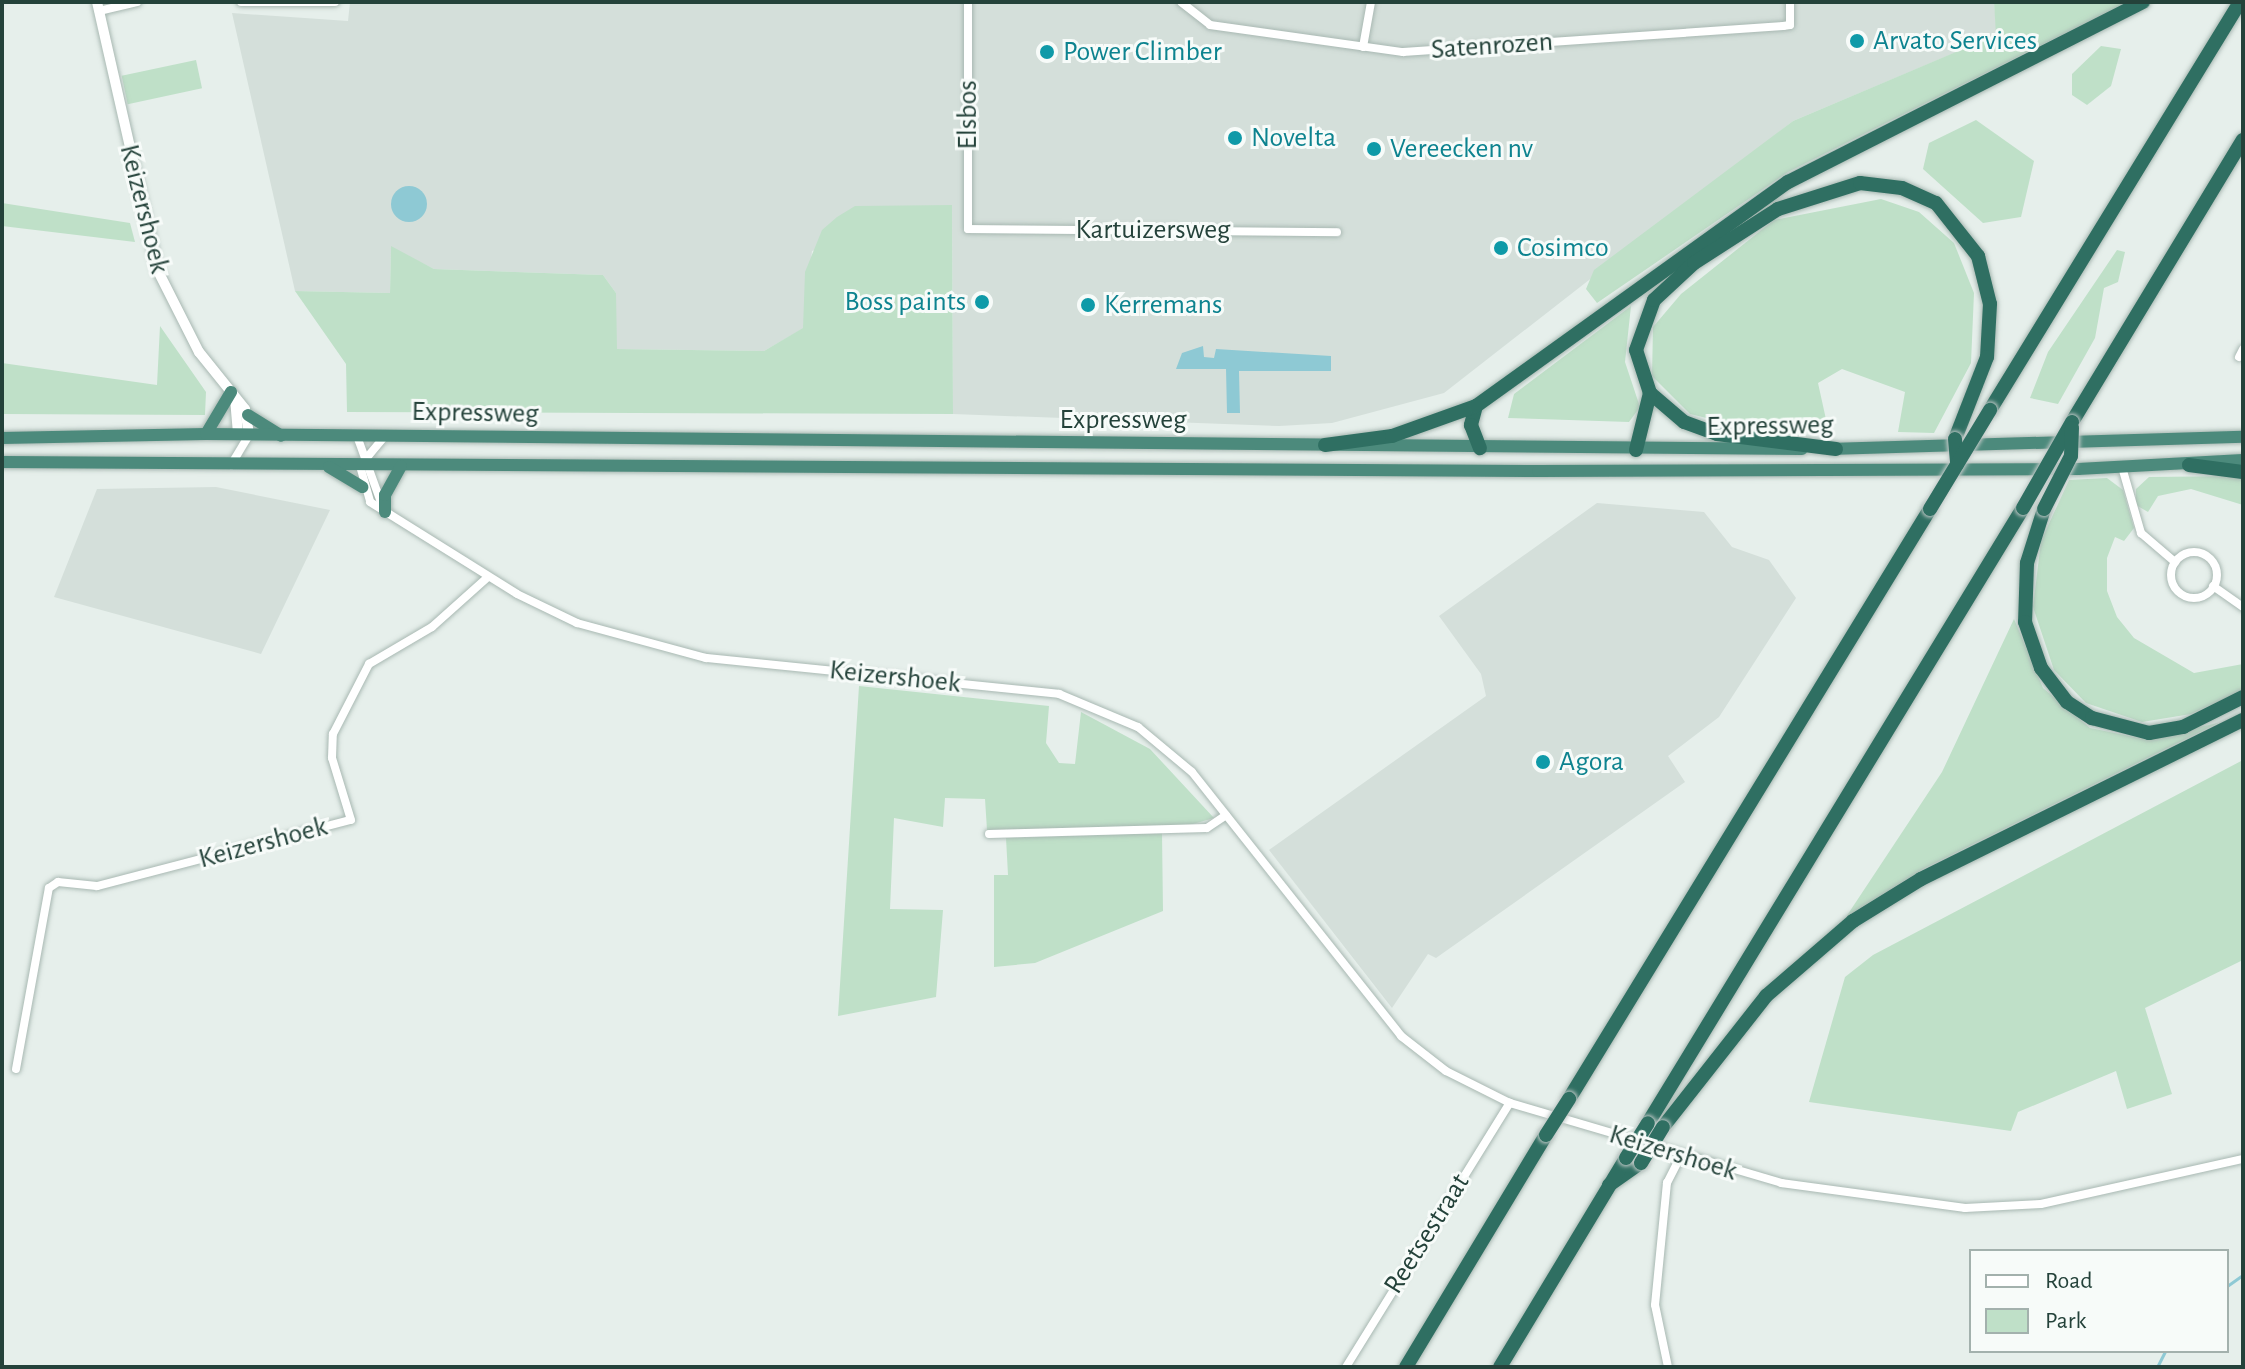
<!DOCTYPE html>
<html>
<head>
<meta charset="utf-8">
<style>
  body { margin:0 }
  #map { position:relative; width:2245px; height:1369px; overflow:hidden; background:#e6efeb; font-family:"Alegreya Sans",sans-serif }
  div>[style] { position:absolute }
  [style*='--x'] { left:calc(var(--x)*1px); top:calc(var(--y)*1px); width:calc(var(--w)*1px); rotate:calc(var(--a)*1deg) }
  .built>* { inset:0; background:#d4dfda }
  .green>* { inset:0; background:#bfe0c8; transform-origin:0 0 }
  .water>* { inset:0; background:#8ec9d4 }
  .round { border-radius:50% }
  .stream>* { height:3px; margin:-1.5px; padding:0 1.5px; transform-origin:1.5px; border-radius:1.5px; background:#8ec9d4 }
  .roads { filter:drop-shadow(0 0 2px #a8b8b2) drop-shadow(0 0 2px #a8b8b2) }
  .minor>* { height:8px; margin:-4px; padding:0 4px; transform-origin:4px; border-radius:4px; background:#fff }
  .minor>.ring { margin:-4px; padding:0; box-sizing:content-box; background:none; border:8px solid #fff; border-radius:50% }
  .tertiary>* { height:10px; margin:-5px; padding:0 5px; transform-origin:5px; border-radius:5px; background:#fff }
  .trunk>* { height:12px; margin:-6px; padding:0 6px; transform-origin:6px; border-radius:6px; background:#4c8a7c }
  .motorway>* { height:14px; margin:-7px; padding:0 7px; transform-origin:7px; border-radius:7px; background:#2f6f62 }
  .bridges { filter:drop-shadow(0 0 2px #c2cac8) drop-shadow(0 0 2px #c2cac8) }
  .motorway-bridge>* { height:14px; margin:-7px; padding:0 7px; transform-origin:7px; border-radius:7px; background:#2f6f62 }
  .dots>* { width:22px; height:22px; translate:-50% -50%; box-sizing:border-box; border:4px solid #f7fbf9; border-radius:50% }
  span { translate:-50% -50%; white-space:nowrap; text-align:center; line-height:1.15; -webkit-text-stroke:6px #f7fbf9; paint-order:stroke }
  .culture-label { font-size:28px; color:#0d838f }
  .left { translate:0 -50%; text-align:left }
  .right { translate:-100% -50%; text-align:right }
  .street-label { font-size:28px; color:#24423a }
  .frame { position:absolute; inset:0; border:4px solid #24423a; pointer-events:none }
  .legend { position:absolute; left:1969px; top:1249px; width:260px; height:104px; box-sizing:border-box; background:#f7fbf9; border:2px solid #a3b1ad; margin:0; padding:10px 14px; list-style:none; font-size:24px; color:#24423a }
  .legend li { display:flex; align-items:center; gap:16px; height:40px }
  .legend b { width:40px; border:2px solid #a3b1ad }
</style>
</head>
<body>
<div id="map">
  <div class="built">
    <div style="clip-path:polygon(350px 2px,1994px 2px,1997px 35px,1793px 121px,1444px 393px,1332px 423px,1279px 426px,953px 414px,952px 206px,812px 251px,804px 328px,764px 351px,616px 349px,616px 293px,603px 275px,434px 269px,391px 248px,390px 293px,295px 291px,232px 13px,348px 21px)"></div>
    <div style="clip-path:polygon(216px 487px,330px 510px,261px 654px,54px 597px,97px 489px)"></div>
    <div style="clip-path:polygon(1597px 503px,1704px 512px,1732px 547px,1769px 560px,1796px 598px,1719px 717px,1668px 756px,1685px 782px,1436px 958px,1428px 954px,1392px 1008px,1269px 850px,1486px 696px,1481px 674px,1439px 616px)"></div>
  </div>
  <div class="green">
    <div style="clip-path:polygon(1994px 2px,2127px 2px,1788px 172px,1597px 303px,1586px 289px,1594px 270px,1793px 121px,1996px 35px)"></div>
    <div style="clip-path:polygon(2101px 46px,2121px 49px,2111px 86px,2087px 105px,2072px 95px,2072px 74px)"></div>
    <div style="left:196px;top:60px;width:29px;height:76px;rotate:78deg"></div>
    <div style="clip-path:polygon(1976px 120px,2034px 161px,2021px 217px,1983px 223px,1923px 169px,1929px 143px)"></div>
    <div style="clip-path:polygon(1881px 199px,1919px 212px,1954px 243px,1974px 293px,1971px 363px,1934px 433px,1898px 432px,1905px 392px,1842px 369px,1818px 383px,1829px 433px,1760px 431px,1690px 414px,1652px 376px,1653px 327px,1681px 294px,1774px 220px)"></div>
    <div style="clip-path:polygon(2px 203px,130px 223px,135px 242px,2px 226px)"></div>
    <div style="clip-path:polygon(952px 205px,953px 414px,347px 412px,346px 364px,295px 291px,390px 293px,391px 246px,434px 269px,603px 275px,616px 293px,617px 349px,764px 351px,803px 328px,805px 272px,822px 230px,837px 217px,855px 206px)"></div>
    <div style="clip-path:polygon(2117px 250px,2125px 252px,2118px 282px,2104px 288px,2095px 338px,2058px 404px,2030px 398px,2048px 352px)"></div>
    <div style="clip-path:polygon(1631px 306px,1625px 362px,1640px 407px,1629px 422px,1508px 418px,1514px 394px)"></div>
    <div style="clip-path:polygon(160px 326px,206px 392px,205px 415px,2px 414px,2px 363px,157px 385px)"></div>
    <div style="clip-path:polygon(2243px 476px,2243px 505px,2191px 489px,2158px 496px,2148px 512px,2136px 505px,2136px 489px,2149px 477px)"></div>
    <div style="clip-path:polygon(2107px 478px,2123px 490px,2134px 528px,2124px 541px,2115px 537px,2107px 558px,2107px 591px,2117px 617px,2134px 638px,2194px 673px,2243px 664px,2243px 690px,2191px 714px,2142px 722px,2086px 703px,2054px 670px,2033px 607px,2041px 541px,2069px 480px)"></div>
    <div style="clip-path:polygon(2014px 619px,2043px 688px,2090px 728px,2144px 739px,2218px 723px,1923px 869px,1846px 917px,1942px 772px)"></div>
    <div style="clip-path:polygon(859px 686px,1049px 706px,1046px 743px,1059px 763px,1075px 764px,1081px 712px,1150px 749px,1214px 818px,1186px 826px,987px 830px,985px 799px,945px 798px,943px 827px,894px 818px,890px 909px,943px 910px,936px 997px,838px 1016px)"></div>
    <div style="clip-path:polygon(2243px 760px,2243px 960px,2145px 1008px,2172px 1094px,2127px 1109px,2116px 1071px,2018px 1112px,2011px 1131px,1809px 1102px,1845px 977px,1873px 955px)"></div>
    <div style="clip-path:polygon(1162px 833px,1163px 911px,1035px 963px,994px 967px,994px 875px,1008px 875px,1006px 838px)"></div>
  </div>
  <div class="water">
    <div class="round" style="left:391px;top:186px;width:36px;height:36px"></div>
    <div style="clip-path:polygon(1203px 346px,1204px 357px,1214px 358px,1216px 349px,1331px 356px,1331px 371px,1239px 371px,1240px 413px,1227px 413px,1226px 369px,1176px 369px,1182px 353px)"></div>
  </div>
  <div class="stream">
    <div style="--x:2227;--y:1286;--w:19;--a:-35"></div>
    <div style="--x:2157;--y:1367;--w:18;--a:-63"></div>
  </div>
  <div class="roads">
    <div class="minor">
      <div style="--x:241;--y:2;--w:94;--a:0"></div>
      <div style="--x:968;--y:2;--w:227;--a:90"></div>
      <div style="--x:968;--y:229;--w:369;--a:0.5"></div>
      <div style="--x:1181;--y:2;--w:37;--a:38"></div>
      <div style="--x:1210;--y:25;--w:195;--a:8"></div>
      <div style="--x:1403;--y:52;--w:381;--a:-3.9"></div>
      <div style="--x:1783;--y:26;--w:7;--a:-8"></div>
      <div style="--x:1790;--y:25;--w:23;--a:-90"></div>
      <div style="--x:99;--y:11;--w:39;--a:-13"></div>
      <div style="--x:1363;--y:47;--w:46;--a:-79.9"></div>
      <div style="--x:2239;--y:357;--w:9;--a:-63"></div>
      <div style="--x:357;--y:436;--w:77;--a:70.1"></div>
      <div style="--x:385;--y:436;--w:39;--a:130"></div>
      <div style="--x:360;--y:466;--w:37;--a:74"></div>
      <div style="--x:370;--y:502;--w:173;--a:32"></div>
      <div style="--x:517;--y:594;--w:67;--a:25.8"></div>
      <div style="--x:577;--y:623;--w:134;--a:15.2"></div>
      <div style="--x:706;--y:658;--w:355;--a:5.8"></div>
      <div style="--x:1059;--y:694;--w:86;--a:22.7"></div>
      <div style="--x:1138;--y:727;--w:70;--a:39.8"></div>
      <div style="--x:1192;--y:772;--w:337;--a:51.6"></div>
      <div style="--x:1401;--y:1036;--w:57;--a:37.9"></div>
      <div style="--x:1446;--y:1071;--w:72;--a:26.6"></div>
      <div style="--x:1510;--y:1103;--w:283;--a:16.4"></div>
      <div style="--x:1781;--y:1183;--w:186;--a:7.7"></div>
      <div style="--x:1965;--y:1208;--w:76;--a:-3"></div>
      <div style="--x:2041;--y:1204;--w:207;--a:-12.6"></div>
      <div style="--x:231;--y:465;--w:35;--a:-59"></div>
      <div style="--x:2122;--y:467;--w:69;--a:73.9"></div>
      <div style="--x:2141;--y:533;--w:45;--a:40.5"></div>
      <div class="ring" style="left:2171px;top:552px;width:38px;height:38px"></div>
      <div style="--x:2213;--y:586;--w:37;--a:35"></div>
      <div style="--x:989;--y:834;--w:218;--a:-1.6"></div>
      <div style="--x:1207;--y:828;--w:23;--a:-34"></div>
      <div style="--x:16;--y:1069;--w:184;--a:-79.7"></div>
      <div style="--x:49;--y:888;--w:11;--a:-34"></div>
      <div style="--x:58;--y:882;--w:39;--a:6"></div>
      <div style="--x:97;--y:886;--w:262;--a:-14.6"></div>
      <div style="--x:351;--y:820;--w:65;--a:-107"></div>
      <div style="--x:332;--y:758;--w:24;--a:-88"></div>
      <div style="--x:333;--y:734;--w:79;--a:-62.8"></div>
      <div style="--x:369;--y:664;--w:73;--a:-30.4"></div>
      <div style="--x:432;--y:627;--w:75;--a:-41.8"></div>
      <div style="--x:1346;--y:1367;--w:311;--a:-58.2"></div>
      <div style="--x:1668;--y:1367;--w:63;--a:-101.8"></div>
      <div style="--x:1655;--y:1305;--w:123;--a:-84.4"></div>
      <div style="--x:1667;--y:1183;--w:29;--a:-63"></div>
    </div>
    <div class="tertiary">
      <div style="--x:97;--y:2;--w:276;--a:77.2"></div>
      <div style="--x:158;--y:271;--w:91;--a:63.2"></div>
      <div style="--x:199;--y:352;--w:73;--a:51.1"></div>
      <div style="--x:245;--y:409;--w:26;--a:81"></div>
      <div style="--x:235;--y:399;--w:36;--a:85"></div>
    </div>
    <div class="trunk">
      <div style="--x:248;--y:415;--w:39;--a:32"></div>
      <div style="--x:206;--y:434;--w:49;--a:-59.2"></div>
      <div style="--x:2;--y:438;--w:204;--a:-1.1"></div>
      <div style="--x:206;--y:434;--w:1596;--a:0.54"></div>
      <div style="--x:1829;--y:449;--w:414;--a:-1.7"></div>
      <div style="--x:2;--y:462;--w:1536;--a:0.34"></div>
      <div style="--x:1538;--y:471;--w:540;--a:-0.21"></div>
      <div style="--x:2078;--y:469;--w:165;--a:-3.1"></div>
      <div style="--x:329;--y:467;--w:39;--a:31"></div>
      <div style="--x:385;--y:512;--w:17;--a:-90"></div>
      <div style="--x:385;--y:495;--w:33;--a:-61"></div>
    </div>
    <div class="motorway">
      <div style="--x:1476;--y:406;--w:20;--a:105"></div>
      <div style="--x:1471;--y:425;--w:25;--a:69"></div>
      <div style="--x:1990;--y:410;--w:479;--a:-58.5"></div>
      <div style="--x:2072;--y:422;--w:330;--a:-58.8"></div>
      <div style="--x:1325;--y:445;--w:68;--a:-7.7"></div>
      <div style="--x:1392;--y:436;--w:89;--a:-19.7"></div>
      <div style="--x:1476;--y:406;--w:384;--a:-35.7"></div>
      <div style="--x:1788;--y:182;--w:398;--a:-26.9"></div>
      <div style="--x:1836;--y:449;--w:120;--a:-172.8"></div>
      <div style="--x:1717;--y:434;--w:35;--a:-160"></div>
      <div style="--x:1684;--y:422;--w:45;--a:-139.5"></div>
      <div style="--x:1650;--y:393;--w:45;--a:-108"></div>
      <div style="--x:1636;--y:350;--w:53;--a:-70.2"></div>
      <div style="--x:1654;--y:300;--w:54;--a:-42.8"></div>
      <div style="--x:1694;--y:263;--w:100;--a:-32.7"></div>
      <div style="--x:1778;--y:209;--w:86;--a:-17.6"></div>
      <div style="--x:1860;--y:183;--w:42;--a:6.8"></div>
      <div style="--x:1902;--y:188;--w:37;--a:24"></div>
      <div style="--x:1936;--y:203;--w:68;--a:51.6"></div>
      <div style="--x:1978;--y:256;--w:49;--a:76"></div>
      <div style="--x:1990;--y:304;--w:53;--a:93.2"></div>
      <div style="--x:1987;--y:357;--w:88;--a:111.3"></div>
      <div style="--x:1636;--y:450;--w:59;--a:-76.2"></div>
      <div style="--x:2189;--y:465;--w:54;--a:7.4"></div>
      <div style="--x:2044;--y:509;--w:57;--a:107.5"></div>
      <div style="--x:2027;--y:563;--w:59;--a:91.9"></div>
      <div style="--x:2025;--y:622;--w:49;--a:70.8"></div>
      <div style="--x:2041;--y:668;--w:43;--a:52.6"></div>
      <div style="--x:2067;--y:702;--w:30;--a:33"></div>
      <div style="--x:2092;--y:718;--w:59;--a:14.7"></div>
      <div style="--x:2149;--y:733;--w:35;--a:-10"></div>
      <div style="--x:2183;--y:727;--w:67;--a:-26.6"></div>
      <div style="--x:1569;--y:1099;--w:692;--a:-58.54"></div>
      <div style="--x:1648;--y:1123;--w:720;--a:-58.63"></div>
      <div style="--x:1663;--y:1127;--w:167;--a:-51.8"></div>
      <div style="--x:1766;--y:996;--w:115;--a:-40.8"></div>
      <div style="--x:1853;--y:921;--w:80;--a:-31.7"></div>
      <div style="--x:1921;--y:879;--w:359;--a:-26.3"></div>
      <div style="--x:1609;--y:1185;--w:39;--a:-35"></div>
      <div style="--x:1406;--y:1367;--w:271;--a:-58.9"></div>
      <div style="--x:1500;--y:1367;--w:244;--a:-58.9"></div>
    </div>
  </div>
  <div class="bridges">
    <div class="motorway-bridge">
      <div style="--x:1955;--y:439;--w:25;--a:85"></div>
      <div style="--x:2023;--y:508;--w:99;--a:-60.3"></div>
      <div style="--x:1930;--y:509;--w:116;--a:-58.8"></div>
      <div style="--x:2044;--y:509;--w:59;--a:-63"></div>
      <div style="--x:2071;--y:456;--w:28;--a:-88"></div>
      <div style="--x:1546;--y:1135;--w:43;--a:-57.4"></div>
      <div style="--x:1626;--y:1158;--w:41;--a:-57.8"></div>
      <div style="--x:1641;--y:1163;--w:42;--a:-58.6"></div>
    </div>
  </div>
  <div class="dots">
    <div style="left:1857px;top:41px;background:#0f9aa8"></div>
    <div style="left:1047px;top:52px;background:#0f9aa8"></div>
    <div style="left:1235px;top:138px;background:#0f9aa8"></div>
    <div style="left:1374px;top:149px;background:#0f9aa8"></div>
    <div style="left:1501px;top:248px;background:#0f9aa8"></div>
    <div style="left:982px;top:302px;background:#0f9aa8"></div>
    <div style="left:1088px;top:305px;background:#0f9aa8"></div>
    <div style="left:1543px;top:762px;background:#0f9aa8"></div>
  </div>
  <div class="culture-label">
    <span class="left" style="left:1873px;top:41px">Arvato Services</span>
    <span class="left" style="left:1063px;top:52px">Power Climber</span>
    <span class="left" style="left:1251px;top:138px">Novelta</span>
    <span class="left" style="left:1390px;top:149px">Vereecken nv</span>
    <span class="left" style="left:1517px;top:248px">Cosimco</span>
    <span class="right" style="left:966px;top:302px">Boss paints</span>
    <span class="left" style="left:1104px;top:305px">Kerremans</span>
    <span class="left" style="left:1559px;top:762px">Agora</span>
  </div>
  <div class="street-label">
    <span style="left:1492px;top:46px;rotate:-4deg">Satenrozen</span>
    <span style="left:968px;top:115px;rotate:-90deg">Elsbos</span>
    <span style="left:144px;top:209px;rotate:76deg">Keizershoek</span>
    <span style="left:1153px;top:230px">Kartuizersweg</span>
    <span style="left:475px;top:413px;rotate:1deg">Expressweg</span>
    <span style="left:1123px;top:420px">Expressweg</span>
    <span style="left:1770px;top:426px;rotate:-1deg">Expressweg</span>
    <span style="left:895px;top:677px;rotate:6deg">Keizershoek</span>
    <span style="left:263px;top:843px;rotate:-15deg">Keizershoek</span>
    <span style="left:1673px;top:1153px;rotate:17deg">Keizershoek</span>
    <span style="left:1427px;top:1234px;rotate:-58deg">Reetsestraat</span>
  </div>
  <div class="frame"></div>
  <ul class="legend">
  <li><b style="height:10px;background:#fff"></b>Road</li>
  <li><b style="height:22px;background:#bfe0c8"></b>Park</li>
  </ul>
</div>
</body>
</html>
